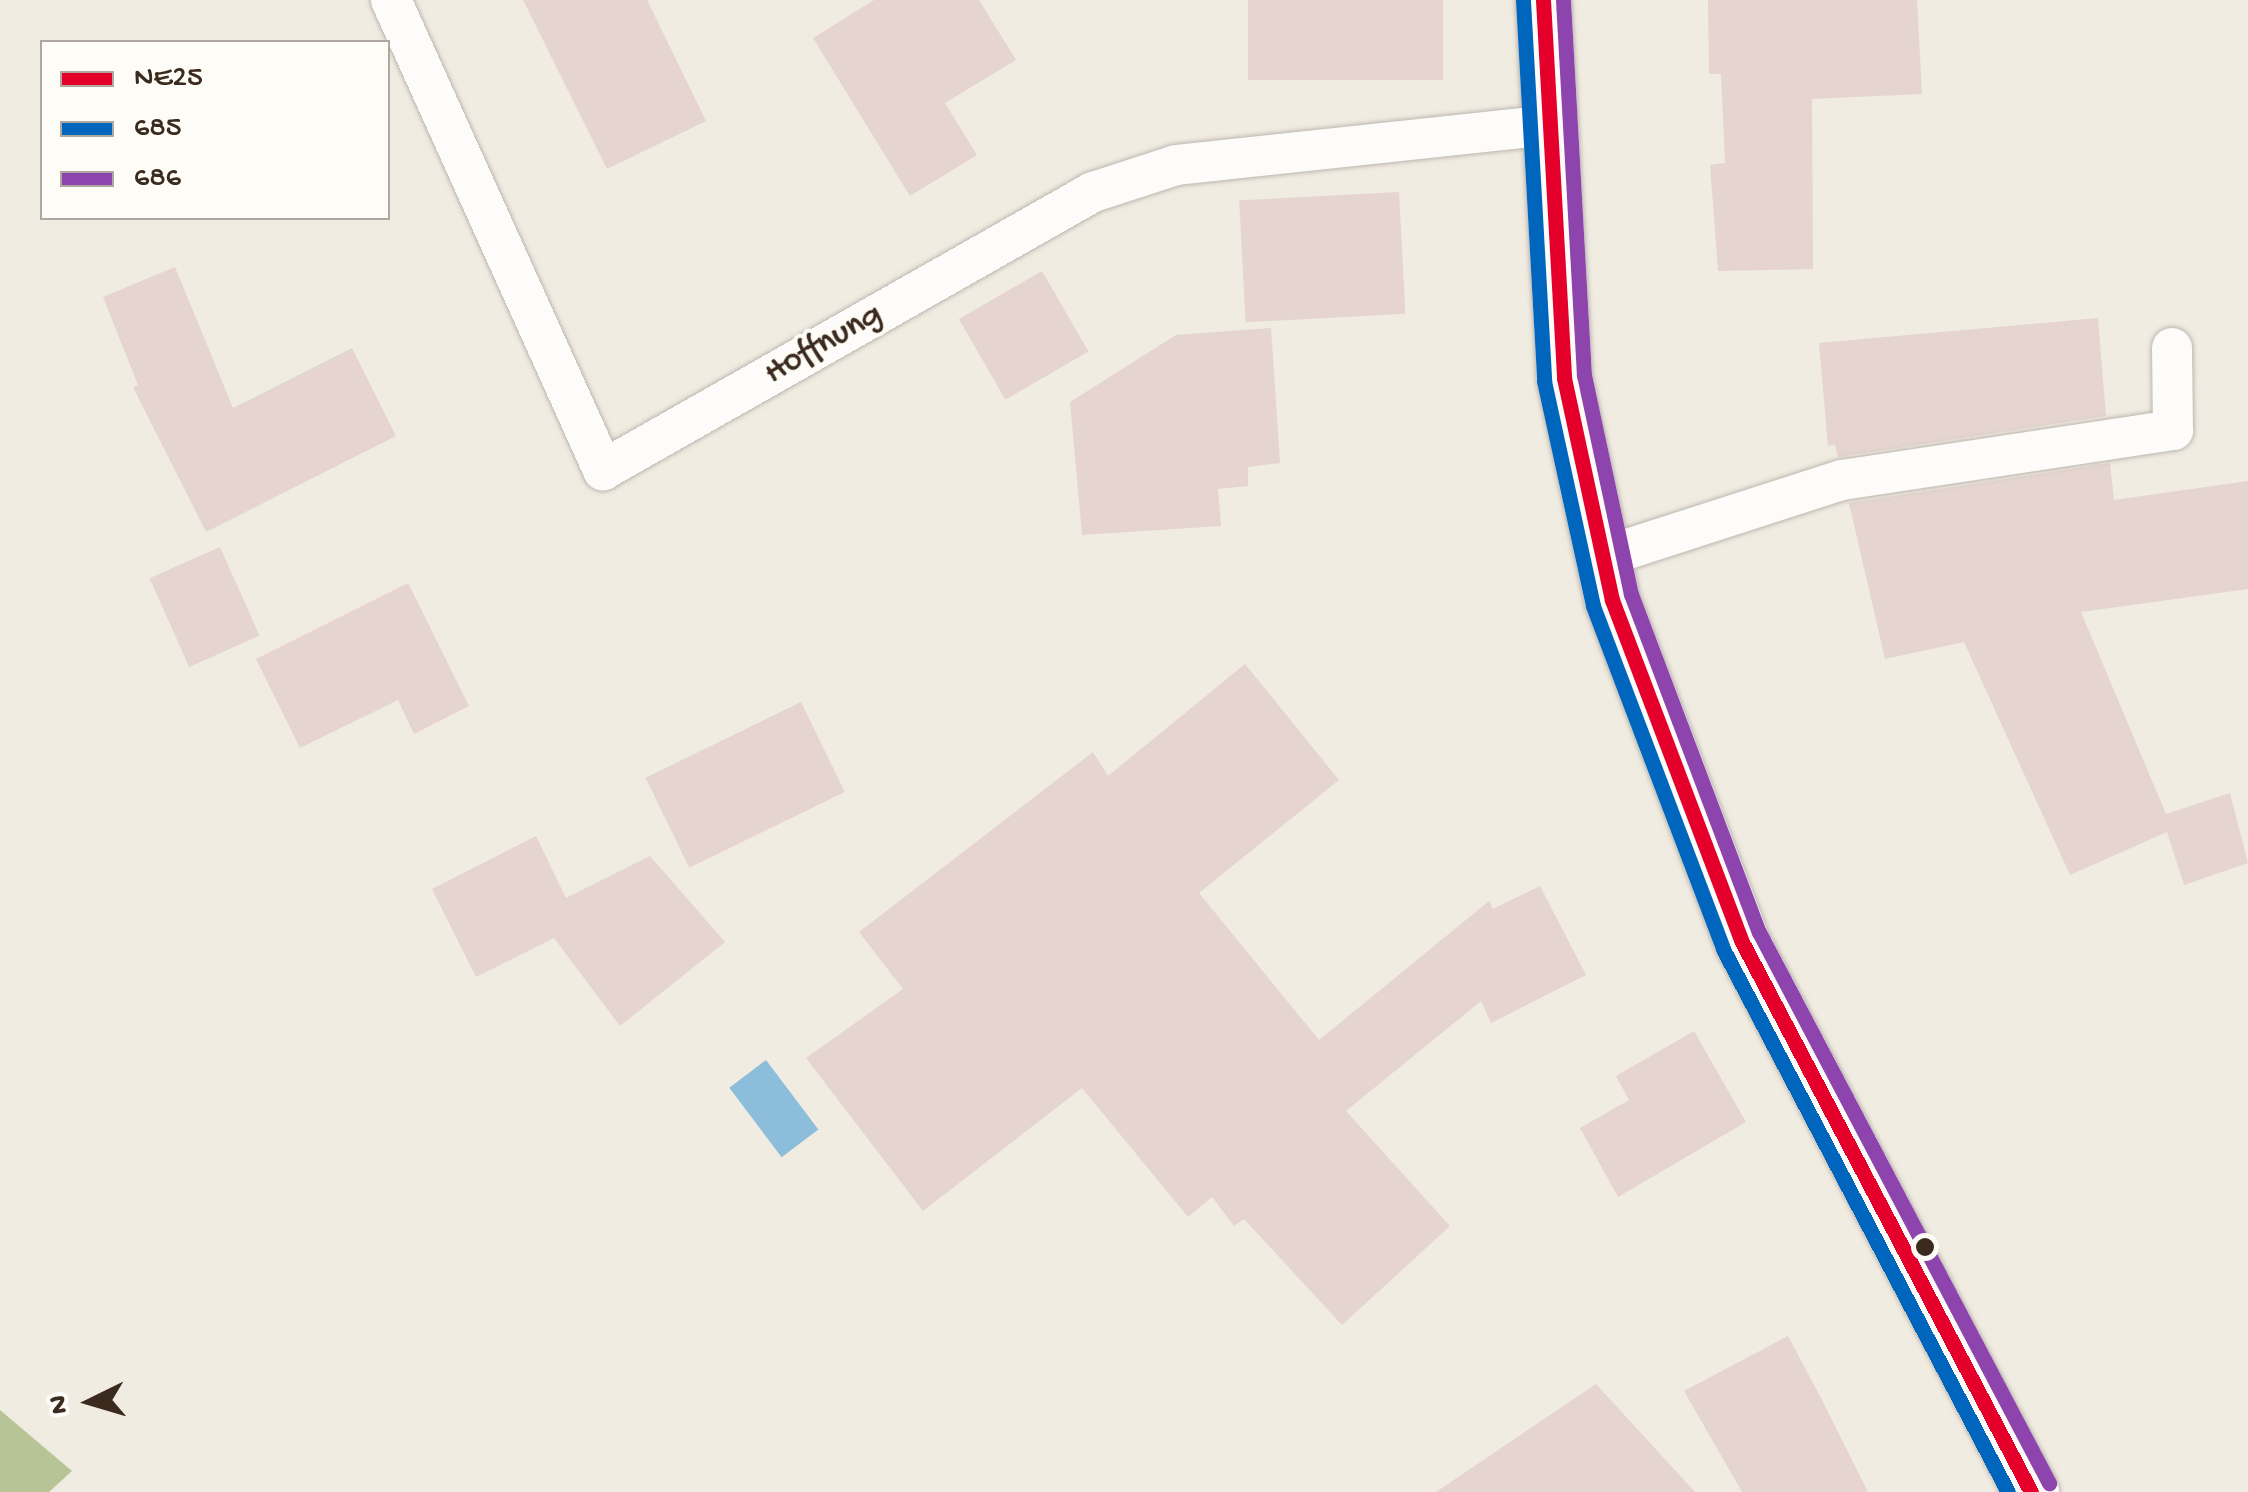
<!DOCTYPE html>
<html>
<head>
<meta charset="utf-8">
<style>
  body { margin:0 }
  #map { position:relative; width:2248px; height:1492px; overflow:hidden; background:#f1ece2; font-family:"Gochi Hand",sans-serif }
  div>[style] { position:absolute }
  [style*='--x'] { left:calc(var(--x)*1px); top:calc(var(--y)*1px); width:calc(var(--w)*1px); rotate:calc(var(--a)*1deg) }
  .forest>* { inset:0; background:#b6c496 }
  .water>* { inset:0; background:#8cbedb; transform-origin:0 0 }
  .building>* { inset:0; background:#e5d4d0; transform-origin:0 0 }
  .roads { filter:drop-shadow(0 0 2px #bcb7af) drop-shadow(0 0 2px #bcb7af) }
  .lane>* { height:40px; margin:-20px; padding:0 20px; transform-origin:20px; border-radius:20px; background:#fdfcfb }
  .secondary>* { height:55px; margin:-27.5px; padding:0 27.5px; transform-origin:27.5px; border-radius:27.5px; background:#fdfcfb }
  .bus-1>* { height:15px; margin:-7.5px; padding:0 7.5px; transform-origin:7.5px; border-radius:7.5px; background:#e4002b }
  .bus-2>* { height:15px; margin:-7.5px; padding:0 7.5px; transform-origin:7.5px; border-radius:7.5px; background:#0065bd }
  .bus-3>* { height:15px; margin:-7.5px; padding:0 7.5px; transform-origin:7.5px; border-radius:7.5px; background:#8e44ad }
  .dots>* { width:28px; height:28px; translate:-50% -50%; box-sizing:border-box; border:5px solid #fdfcf7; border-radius:50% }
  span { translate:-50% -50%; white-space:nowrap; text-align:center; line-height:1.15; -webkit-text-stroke:8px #fdfcf7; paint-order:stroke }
  .street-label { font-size:35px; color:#3b2a1e }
  .legend { position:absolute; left:40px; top:40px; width:350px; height:180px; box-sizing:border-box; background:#fdfcf7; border:2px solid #afa8a0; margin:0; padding:12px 18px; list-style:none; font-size:30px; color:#3b2a1e }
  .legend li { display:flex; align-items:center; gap:20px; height:50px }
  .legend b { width:50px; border:2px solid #afa8a0 }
  .north { position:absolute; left:40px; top:1352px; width:100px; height:100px; -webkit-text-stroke:8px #fdfcf7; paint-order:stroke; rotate:265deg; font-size:28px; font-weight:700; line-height:40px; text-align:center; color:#3b2a1e }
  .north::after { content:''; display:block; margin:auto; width:35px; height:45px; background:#3b2a1e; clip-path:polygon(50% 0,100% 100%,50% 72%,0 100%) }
</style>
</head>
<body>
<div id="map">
  <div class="forest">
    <div style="clip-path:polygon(0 1410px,72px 1471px,49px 1492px,0 1492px)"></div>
  </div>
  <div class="water">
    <div style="left:766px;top:1060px;width:87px;height:46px;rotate:53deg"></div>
  </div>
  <div class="building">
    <div style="clip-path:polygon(523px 0,647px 0,706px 121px,607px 169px)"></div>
    <div style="clip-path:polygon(874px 0,979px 0,1016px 60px,945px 103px,977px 155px,910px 196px,813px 38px)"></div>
    <div style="left:1248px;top:0;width:195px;height:80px"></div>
    <div style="clip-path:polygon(1708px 0,1917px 0,1922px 94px,1812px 99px,1813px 269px,1718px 271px,1710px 165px,1725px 163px,1721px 74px,1709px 74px)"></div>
    <div style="left:1399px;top:192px;width:122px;height:160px;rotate:87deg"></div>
    <div style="clip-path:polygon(175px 267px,233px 408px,352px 348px,396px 436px,206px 532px,133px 387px,138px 385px,103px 297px)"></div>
    <div style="left:1042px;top:271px;width:93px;height:96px;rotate:60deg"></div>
    <div style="clip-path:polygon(2098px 318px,2106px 416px,1838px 457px,1835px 445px,1828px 446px,1819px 343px)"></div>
    <div style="clip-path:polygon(1271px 328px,1280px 463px,1248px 467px,1248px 486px,1218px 489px,1221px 526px,1082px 535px,1070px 402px,1176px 335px)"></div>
    <div style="clip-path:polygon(2110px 463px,2114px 500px,2248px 481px,2248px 589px,2081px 612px,2166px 814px,2230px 793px,2248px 863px,2184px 885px,2167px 832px,2070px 875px,1964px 642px,1885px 659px,1849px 503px)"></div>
    <div style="left:220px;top:547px;width:97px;height:77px;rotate:66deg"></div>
    <div style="clip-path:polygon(408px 583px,469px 706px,414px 734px,398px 700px,300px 748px,256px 659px)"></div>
    <div style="clip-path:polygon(1245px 664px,1339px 780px,1199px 893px,1319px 1040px,1489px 901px,1493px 909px,1540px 886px,1586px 975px,1491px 1023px,1481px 1001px,1346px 1111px,1450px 1226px,1342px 1325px,1244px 1219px,1234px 1226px,1212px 1197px,1188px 1217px,1082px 1088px,923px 1211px,806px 1058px,903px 989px,859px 932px,1093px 752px,1108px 776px)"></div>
    <div style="left:801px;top:702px;width:100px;height:173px;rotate:64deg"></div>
    <div style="clip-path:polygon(536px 836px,566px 898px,650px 856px,725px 942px,620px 1026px,554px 938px,476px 977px,432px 889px)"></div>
    <div style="clip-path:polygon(1694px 1031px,1746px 1122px,1618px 1197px,1580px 1128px,1629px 1100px,1616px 1076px)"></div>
    <div style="clip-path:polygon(1788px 1336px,1821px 1398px,1868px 1492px,1742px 1492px,1684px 1391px)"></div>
    <div style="clip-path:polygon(1596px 1384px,1695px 1492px,1436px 1492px)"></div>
  </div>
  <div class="roads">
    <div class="lane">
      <div style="--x:391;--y:0;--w:516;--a:65.72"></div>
      <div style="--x:603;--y:470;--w:563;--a:-29.57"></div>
      <div style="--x:1093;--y:192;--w:87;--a:-18"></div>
      <div style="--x:1176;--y:165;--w:374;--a:-6.1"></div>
      <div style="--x:1603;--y:557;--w:251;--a:-17.9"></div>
      <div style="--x:1842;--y:480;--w:335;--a:-8.6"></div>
      <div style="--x:2173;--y:430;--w:82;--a:-90.7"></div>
    </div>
    <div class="secondary">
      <div style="--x:1543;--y:0;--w:379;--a:86.8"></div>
      <div style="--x:1564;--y:378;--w:227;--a:77.8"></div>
      <div style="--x:1612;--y:600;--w:364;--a:69.2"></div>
      <div style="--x:1741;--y:940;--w:624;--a:62.28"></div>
    </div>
  </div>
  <div class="bus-1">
    <div style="--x:1543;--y:0;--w:379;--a:86.8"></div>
    <div style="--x:1564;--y:378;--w:227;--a:77.8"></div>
    <div style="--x:1612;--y:600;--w:364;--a:69.2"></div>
    <div style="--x:1741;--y:940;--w:624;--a:62.28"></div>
  </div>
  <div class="bus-2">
    <div style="--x:1523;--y:1;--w:381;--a:86.8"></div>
    <div style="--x:1544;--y:381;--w:230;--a:77.7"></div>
    <div style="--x:1593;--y:606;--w:367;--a:69.2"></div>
    <div style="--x:1723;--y:949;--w:613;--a:62.31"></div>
  </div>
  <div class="bus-3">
    <div style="--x:1563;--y:0;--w:376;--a:86.8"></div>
    <div style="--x:1584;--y:375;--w:224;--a:77.9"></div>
    <div style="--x:1631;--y:594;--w:361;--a:69.3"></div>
    <div style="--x:1759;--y:932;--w:623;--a:62.24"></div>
  </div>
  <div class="dots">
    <div style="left:1925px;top:1247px;background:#3b2a1e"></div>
  </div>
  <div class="street-label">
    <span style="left:824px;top:345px;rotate:-30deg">Hoffnung</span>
  </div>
  <ul class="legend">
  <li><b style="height:12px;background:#e4002b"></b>NE25</li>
  <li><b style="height:12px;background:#0065bd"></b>685</li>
  <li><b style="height:12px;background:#8e44ad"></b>686</li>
  </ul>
  <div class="north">N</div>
</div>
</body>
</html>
